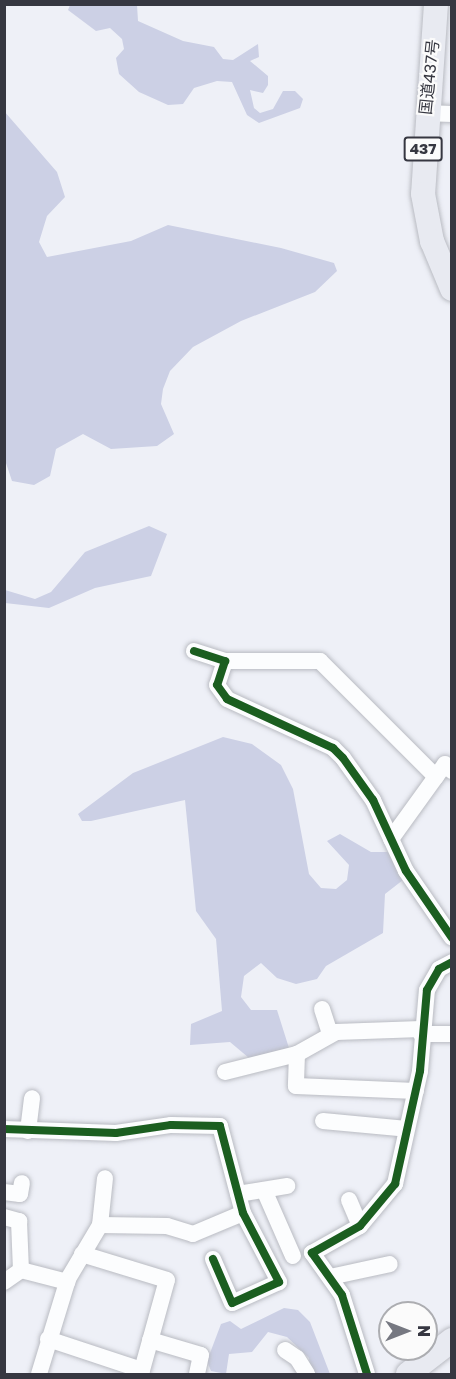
<!DOCTYPE html>
<html>
<head>
<meta charset="utf-8">
<style>
  body { margin:0 }
  #map { position:relative; width:456px; height:1379px; overflow:hidden; background:#eef0f7; font-family:"Golos Text","Noto Sans JP",sans-serif }
  div>[style] { position:absolute }
  [style*='--x'] { left:calc(var(--x)*1px); top:calc(var(--y)*1px); width:calc(var(--w)*1px); rotate:calc(var(--a)*1deg) }
  .forest>* { inset:0; background:#ccd0e5 }
  .roads { filter:drop-shadow(0 0 2px #b9bbc2) drop-shadow(0 0 2px #b9bbc2) }
  .minor>* { height:16px; margin:-8px; padding:0 8px; transform-origin:8px; border-radius:8px; background:#fcfdfe }
  .highway>* { height:24px; margin:-12px; padding:0 12px; transform-origin:12px; border-radius:12px; background:#e8eaf1 }
  .cycleway>* { height:8px; margin:-4px; padding:0 4px; transform-origin:4px; border-radius:4px; background:#1b5e20 }
  span { translate:-50% -50%; white-space:nowrap; text-align:center; line-height:1.15; -webkit-text-stroke:4.5px #fbfbfb; paint-order:stroke }
  .shield-label span { padding:2px 4px; background:#fbfbfb; border:2px solid; border-radius:4px; -webkit-text-stroke-width:0 }
  .shield-label { font-size:15px; color:#363741; font-weight:700 }
  .street-label { font-size:16px; color:#363741 }
  .frame { position:absolute; inset:0; border:6px solid #363741; pointer-events:none }
  .north { position:absolute; left:378px; top:1301px; width:60px; height:60px; box-sizing:border-box; background:#fbfbfb; border:2px solid #acadb1; border-radius:50%; rotate:90deg; font-size:16px; font-weight:700; line-height:24px; text-align:center; color:#363741 }
  .north::after { content:''; display:block; margin:auto; width:21px; height:27px; background:#767881; clip-path:polygon(50% 0,100% 100%,50% 72%,0 100%) }
</style>
</head>
<body>
<div id="map">
  <div class="forest">
    <div style="clip-path:polygon(70px 5px,137px 5px,138px 21px,183px 41px,214px 47px,223px 59px,233px 60px,258px 44px,259px 57px,250px 61px,268px 76px,268px 85px,263px 93px,250px 90px,254px 108px,260px 113px,273px 109px,283px 91px,295px 91px,303px 99px,300px 108px,259px 123px,247px 115px,232px 82px,217px 81px,194px 88px,183px 104px,168px 105px,139px 92px,119px 74px,116px 58px,124px 49px,122px 39px,110px 28px,96px 31px,68px 10px)"></div>
    <div style="clip-path:polygon(4px 111px,57px 172px,65px 197px,47px 216px,39px 242px,47px 257px,131px 241px,168px 225px,281px 248px,334px 263px,337px 271px,315px 292px,241px 321px,193px 347px,170px 371px,163px 389px,161px 404px,174px 434px,157px 446px,111px 449px,83px 434px,56px 449px,50px 476px,34px 485px,12px 481px,5px 460px)"></div>
    <div style="clip-path:polygon(149px 526px,167px 534px,151px 576px,95px 588px,49px 608px,5px 603px,5px 590px,35px 599px,51px 592px,85px 552px)"></div>
    <div style="clip-path:polygon(223px 737px,252px 744px,281px 765px,293px 789px,309px 874px,321px 888px,336px 889px,347px 880px,349px 865px,327px 841px,340px 834px,371px 852px,388px 852px,403px 880px,385px 894px,383px 933px,326px 966px,317px 979px,296px 984px,277px 978px,261px 963px,244px 976px,241px 997px,251px 1010px,277px 1010px,289px 1048px,249px 1058px,230px 1042px,190px 1045px,191px 1024px,222px 1011px,216px 939px,196px 911px,185px 800px,91px 821px,82px 821px,78px 814px,133px 773px)"></div>
    <div style="clip-path:polygon(284px 1308px,298px 1310px,310px 1322px,330px 1374px,310px 1374px,309px 1358px,287px 1337px,268px 1332px,252px 1352px,229px 1354px,226px 1374px,211px 1371px,207px 1361px,221px 1324px,230px 1321px,241px 1329px)"></div>
  </div>
  <div class="roads">
    <div class="minor">
      <div style="--x:425;--y:113;--w:27;--a:2"></div>
      <div style="--x:194;--y:651;--w:33;--a:18"></div>
      <div style="--x:225;--y:661;--w:25;--a:108"></div>
      <div style="--x:217;--y:685;--w:17;--a:54"></div>
      <div style="--x:227;--y:699;--w:117;--a:24.8"></div>
      <div style="--x:333;--y:748;--w:14;--a:45"></div>
      <div style="--x:343;--y:758;--w:52;--a:54.5"></div>
      <div style="--x:373;--y:800;--w:78;--a:65.1"></div>
      <div style="--x:406;--y:871;--w:81;--a:55.5"></div>
      <div style="--x:225;--y:661;--w:95;--a:0"></div>
      <div style="--x:320;--y:661;--w:164;--a:45"></div>
      <div style="--x:391;--y:839;--w:92;--a:-54.2"></div>
      <div style="--x:445;--y:764;--w:10;--a:45"></div>
      <div style="--x:322;--y:1009;--w:26;--a:72"></div>
      <div style="--x:421;--y:1034;--w:31;--a:0"></div>
      <div style="--x:297;--y:1054;--w:32;--a:92"></div>
      <div style="--x:296;--y:1086;--w:120;--a:2.4"></div>
      <div style="--x:225;--y:1072;--w:74;--a:-14"></div>
      <div style="--x:297;--y:1054;--w:45;--a:-29.4"></div>
      <div style="--x:336;--y:1032;--w:85;--a:-2"></div>
      <div style="--x:323;--y:1121;--w:84;--a:5.4"></div>
      <div style="--x:4;--y:1129;--w:112;--a:2"></div>
      <div style="--x:116;--y:1133;--w:56;--a:-8.3"></div>
      <div style="--x:171;--y:1125;--w:49;--a:1.2"></div>
      <div style="--x:220;--y:1126;--w:90;--a:75.2"></div>
      <div style="--x:243;--y:1213;--w:78;--a:62.4"></div>
      <div style="--x:279;--y:1282;--w:51;--a:155.9"></div>
      <div style="--x:232;--y:1303;--w:48;--a:-113.4"></div>
      <div style="--x:28;--y:1131;--w:33;--a:-83"></div>
      <div style="--x:264;--y:1190;--w:72;--a:66.3"></div>
      <div style="--x:4;--y:1192;--w:16;--a:7"></div>
      <div style="--x:20;--y:1194;--w:11;--a:-80"></div>
      <div style="--x:238;--y:1194;--w:50;--a:-9.3"></div>
      <div style="--x:349;--y:1200;--w:28;--a:67"></div>
      <div style="--x:4;--y:1217;--w:16;--a:15"></div>
      <div style="--x:19;--y:1221;--w:49;--a:87.7"></div>
      <div style="--x:21;--y:1270;--w:48;--a:14.6"></div>
      <div style="--x:100;--y:1225;--w:47;--a:-83.9"></div>
      <div style="--x:330;--y:1277;--w:61;--a:-12.2"></div>
      <div style="--x:4;--y:1282;--w:21;--a:-35"></div>
      <div style="--x:48;--y:1339;--w:99;--a:18.3"></div>
      <div style="--x:142;--y:1370;--w:93;--a:-74.5"></div>
      <div style="--x:167;--y:1280;--w:89;--a:-163"></div>
      <div style="--x:150;--y:1340;--w:53;--a:16.4"></div>
      <div style="--x:201;--y:1355;--w:19;--a:102"></div>
      <div style="--x:285;--y:1350;--w:14;--a:34"></div>
      <div style="--x:297;--y:1358;--w:19;--a:58"></div>
      <div style="--x:39;--y:1374;--w:99;--a:-73"></div>
      <div style="--x:68;--y:1279;--w:63;--a:-59.3"></div>
      <div style="--x:100;--y:1225;--w:67;--a:0.9"></div>
      <div style="--x:167;--y:1226;--w:27;--a:17"></div>
      <div style="--x:193;--y:1234;--w:54;--a:-22.8"></div>
      <div style="--x:367;--y:1374;--w:83;--a:-107.6"></div>
      <div style="--x:342;--y:1295;--w:52;--a:-125.5"></div>
      <div style="--x:312;--y:1253;--w:55;--a:-29.4"></div>
      <div style="--x:360;--y:1226;--w:55;--a:-50.2"></div>
      <div style="--x:395;--y:1184;--w:116;--a:-77.5"></div>
      <div style="--x:420;--y:1071;--w:81;--a:-85.1"></div>
      <div style="--x:427;--y:990;--w:24;--a:-60"></div>
      <div style="--x:439;--y:969;--w:15;--a:-28"></div>
    </div>
    <div class="highway">
      <div style="--x:436;--y:4;--w:190;--a:93.9"></div>
      <div style="--x:423;--y:194;--w:48;--a:79.2"></div>
      <div style="--x:432;--y:241;--w:52;--a:67.4"></div>
      <div style="--x:408;--y:1374;--w:56;--a:-37.7"></div>
    </div>
  </div>
  <div class="cycleway">
    <div style="--x:194;--y:651;--w:33;--a:18"></div>
    <div style="--x:225;--y:661;--w:25;--a:108"></div>
    <div style="--x:217;--y:685;--w:17;--a:54"></div>
    <div style="--x:227;--y:699;--w:117;--a:24.8"></div>
    <div style="--x:333;--y:748;--w:14;--a:45"></div>
    <div style="--x:343;--y:758;--w:52;--a:54.5"></div>
    <div style="--x:373;--y:800;--w:78;--a:65.1"></div>
    <div style="--x:406;--y:871;--w:81;--a:55.5"></div>
    <div style="--x:4;--y:1129;--w:112;--a:2"></div>
    <div style="--x:116;--y:1133;--w:56;--a:-8.3"></div>
    <div style="--x:171;--y:1125;--w:49;--a:1.2"></div>
    <div style="--x:220;--y:1126;--w:90;--a:75.2"></div>
    <div style="--x:243;--y:1213;--w:78;--a:62.4"></div>
    <div style="--x:279;--y:1282;--w:51;--a:155.9"></div>
    <div style="--x:232;--y:1303;--w:48;--a:-113.4"></div>
    <div style="--x:367;--y:1374;--w:83;--a:-107.6"></div>
    <div style="--x:342;--y:1295;--w:52;--a:-125.5"></div>
    <div style="--x:312;--y:1253;--w:55;--a:-29.4"></div>
    <div style="--x:360;--y:1226;--w:55;--a:-50.2"></div>
    <div style="--x:395;--y:1184;--w:116;--a:-77.5"></div>
    <div style="--x:420;--y:1071;--w:81;--a:-85.1"></div>
    <div style="--x:427;--y:990;--w:24;--a:-60"></div>
    <div style="--x:439;--y:969;--w:15;--a:-28"></div>
  </div>
  <div class="shield-label">
    <span style="left:423px;top:149px">437</span>
  </div>
  <div class="street-label">
    <span style="left:429px;top:77px;rotate:-84deg">国道437号</span>
  </div>
  <div class="frame"></div>
  <div class="north">N</div>
</div>
</body>
</html>
